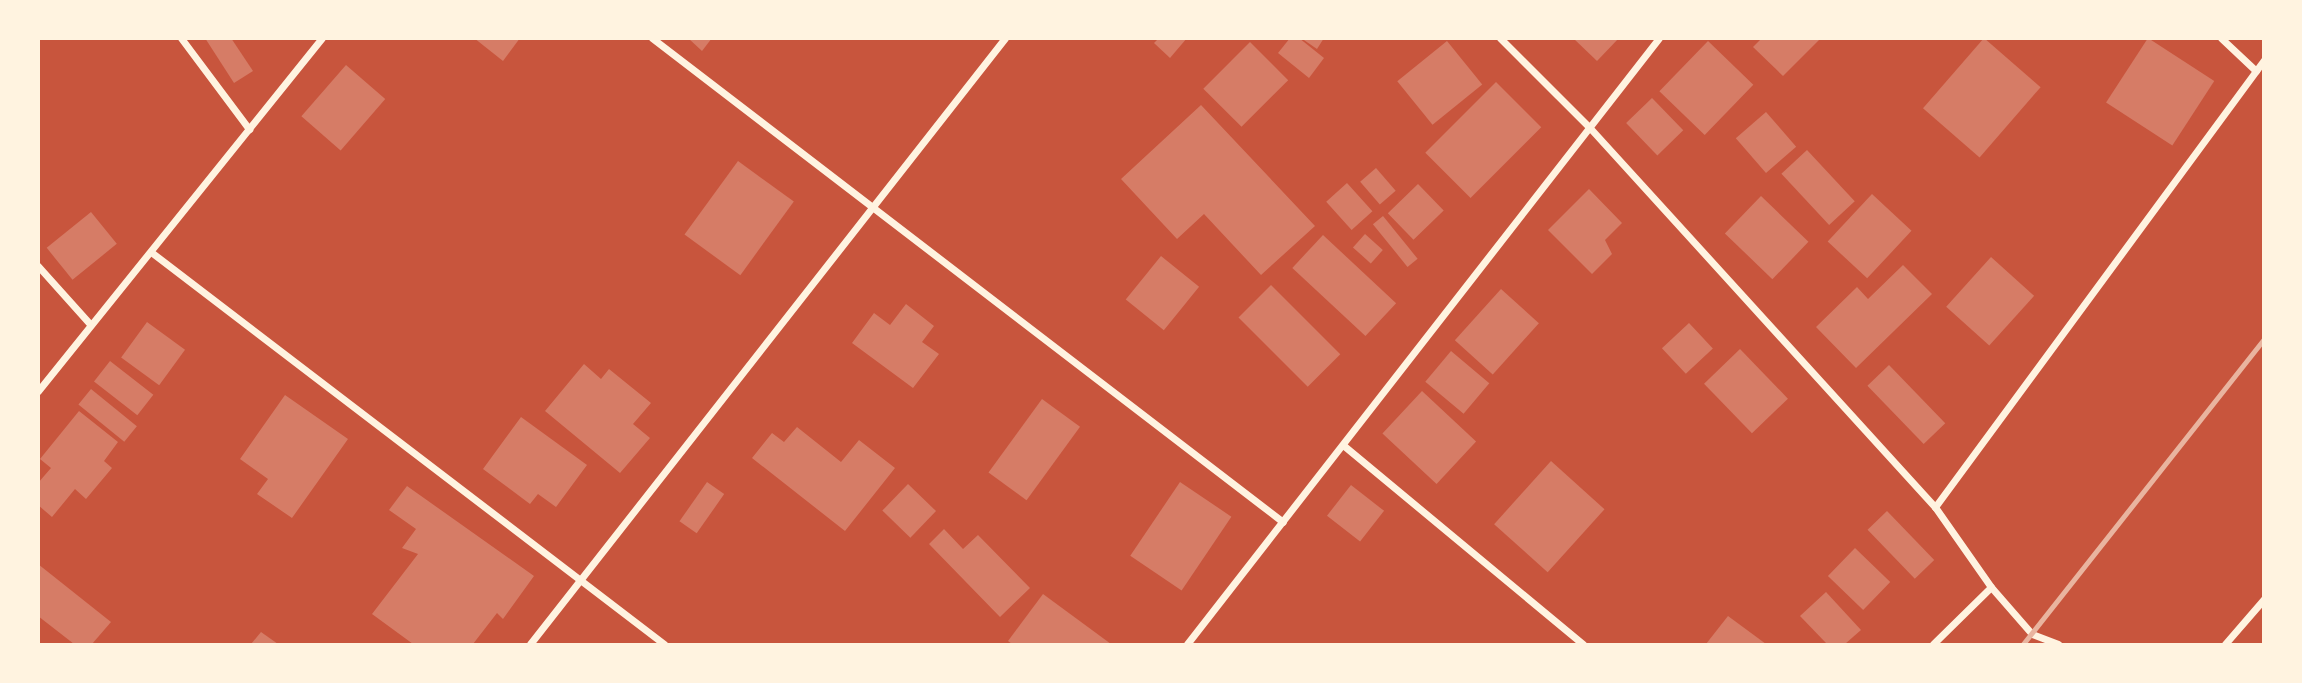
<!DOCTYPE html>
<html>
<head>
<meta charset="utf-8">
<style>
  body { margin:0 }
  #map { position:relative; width:2302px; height:683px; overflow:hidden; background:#c8553d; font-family:"Space Grotesk",sans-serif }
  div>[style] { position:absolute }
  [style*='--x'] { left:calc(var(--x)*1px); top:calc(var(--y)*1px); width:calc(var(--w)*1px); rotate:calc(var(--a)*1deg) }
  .building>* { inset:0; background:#d67c66; transform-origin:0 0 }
  .minor>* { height:7px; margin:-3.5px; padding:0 3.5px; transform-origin:3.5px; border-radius:3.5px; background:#fff3e0 }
  .rail>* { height:5px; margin:-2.5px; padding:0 2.5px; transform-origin:2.5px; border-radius:2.5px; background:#e9b49f }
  span { translate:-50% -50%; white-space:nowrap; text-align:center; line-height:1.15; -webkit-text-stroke:6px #fff3e0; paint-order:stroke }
  .frame { position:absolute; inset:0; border:40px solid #fff3e0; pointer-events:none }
</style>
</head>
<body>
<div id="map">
  <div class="building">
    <div style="clip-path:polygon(205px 38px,231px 38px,253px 71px,234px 83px)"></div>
    <div style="clip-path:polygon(474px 38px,520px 38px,503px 61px)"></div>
    <div style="clip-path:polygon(688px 38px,712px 38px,702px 51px)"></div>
    <div style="clip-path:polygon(1159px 38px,1187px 38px,1170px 58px,1154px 43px)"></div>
    <div style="clip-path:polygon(1290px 38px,1299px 38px,1324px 58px,1309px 78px,1278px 53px)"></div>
    <div style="clip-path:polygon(1301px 38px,1324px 38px,1317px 49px)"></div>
    <div style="clip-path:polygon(1573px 38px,1619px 38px,1597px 61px)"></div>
    <div style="clip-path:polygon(1762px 38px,1821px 38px,1783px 76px,1753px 47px)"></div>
    <div style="left:1984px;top:38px;width:75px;height:93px;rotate:41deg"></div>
    <div style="left:2148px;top:38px;width:79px;height:77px;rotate:33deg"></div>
    <div style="left:1447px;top:41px;width:56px;height:64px;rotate:51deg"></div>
    <div style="left:1708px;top:41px;width:63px;height:70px;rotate:44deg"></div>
    <div style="left:1250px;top:42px;width:54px;height:66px;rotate:45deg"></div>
    <div style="left:346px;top:65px;width:52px;height:68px;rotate:41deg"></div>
    <div style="left:1496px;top:82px;width:64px;height:100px;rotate:45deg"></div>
    <div style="left:1652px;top:98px;width:45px;height:36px;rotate:46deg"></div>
    <div style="clip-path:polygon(1201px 105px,1315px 226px,1261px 275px,1204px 214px,1177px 239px,1121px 179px)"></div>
    <div style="left:1766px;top:112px;width:46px;height:40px;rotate:49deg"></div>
    <div style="left:1807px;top:150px;width:70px;height:35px;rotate:47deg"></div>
    <div style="left:738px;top:161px;width:69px;height:91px;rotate:36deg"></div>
    <div style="left:1376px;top:168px;width:30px;height:21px;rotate:49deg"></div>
    <div style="left:1347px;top:183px;width:38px;height:28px;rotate:48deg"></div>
    <div style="left:1418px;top:184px;width:37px;height:42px;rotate:46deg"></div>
    <div style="clip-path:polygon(1589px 189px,1622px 223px,1605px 240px,1612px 254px,1592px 274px,1548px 230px)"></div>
    <div style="left:1872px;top:194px;width:54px;height:65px;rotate:43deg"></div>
    <div style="left:1761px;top:196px;width:66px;height:52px;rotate:44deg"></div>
    <div style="left:91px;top:212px;width:41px;height:57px;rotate:51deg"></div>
    <div style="left:1383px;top:216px;width:55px;height:13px;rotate:51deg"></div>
    <div style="left:1365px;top:234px;width:24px;height:18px;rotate:42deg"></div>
    <div style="left:1323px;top:235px;width:100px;height:45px;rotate:43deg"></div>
    <div style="left:1161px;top:256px;width:49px;height:56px;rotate:39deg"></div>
    <div style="left:1991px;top:257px;width:58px;height:67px;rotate:42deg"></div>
    <div style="clip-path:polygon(1903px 265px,1932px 294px,1856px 368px,1816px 327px,1857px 287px,1868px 299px)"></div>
    <div style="left:1271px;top:285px;width:98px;height:46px;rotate:45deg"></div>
    <div style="left:1501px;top:289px;width:51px;height:69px;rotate:42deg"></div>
    <div style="clip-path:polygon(906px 304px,934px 326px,922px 342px,939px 354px,913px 388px,852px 343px,874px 313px,890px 325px)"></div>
    <div style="left:147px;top:322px;width:47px;height:44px;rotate:36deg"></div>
    <div style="left:1689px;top:323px;width:35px;height:37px;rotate:47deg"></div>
    <div style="left:1740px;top:349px;width:69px;height:50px;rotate:46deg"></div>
    <div style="left:1451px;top:351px;width:50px;height:40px;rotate:40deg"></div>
    <div style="left:110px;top:361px;width:55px;height:26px;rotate:38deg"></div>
    <div style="clip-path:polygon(584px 364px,601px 379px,609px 369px,651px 403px,633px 424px,650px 438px,620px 473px,545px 411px)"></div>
    <div style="left:1889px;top:365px;width:81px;height:30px;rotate:46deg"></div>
    <div style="left:91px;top:389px;width:59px;height:20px;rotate:39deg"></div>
    <div style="left:1422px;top:391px;width:74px;height:58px;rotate:43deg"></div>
    <div style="clip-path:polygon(285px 395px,348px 439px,292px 518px,257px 494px,268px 479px,240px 459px)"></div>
    <div style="left:1042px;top:399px;width:47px;height:91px;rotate:36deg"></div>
    <div style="clip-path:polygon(79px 411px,118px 442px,104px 461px,112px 468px,86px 499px,75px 489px,52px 517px,38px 505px,38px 483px,51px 468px,40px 459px)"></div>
    <div style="clip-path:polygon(521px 417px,587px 465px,556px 507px,538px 494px,530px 504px,483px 469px)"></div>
    <div style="clip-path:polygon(797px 427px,841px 462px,859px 440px,895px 468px,845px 531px,752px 458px,772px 433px,784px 442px)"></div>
    <div style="left:1551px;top:461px;width:72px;height:85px;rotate:42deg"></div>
    <div style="left:707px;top:482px;width:21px;height:48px;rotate:35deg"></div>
    <div style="left:1180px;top:482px;width:62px;height:89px;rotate:34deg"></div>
    <div style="left:908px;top:484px;width:39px;height:37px;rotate:44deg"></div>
    <div style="left:1351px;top:485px;width:42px;height:39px;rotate:38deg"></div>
    <div style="clip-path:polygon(407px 486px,534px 576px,503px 619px,497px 613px,473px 644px,413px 644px,372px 614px,418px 554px,402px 548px,416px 529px,389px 510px)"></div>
    <div style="left:1887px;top:511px;width:68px;height:27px;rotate:46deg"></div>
    <div style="clip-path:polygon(944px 529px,963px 549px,978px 535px,1030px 588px,1000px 617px,929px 544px)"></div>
    <div style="left:1855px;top:548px;width:49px;height:39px;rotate:44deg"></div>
    <div style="clip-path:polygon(38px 564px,111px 622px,92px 644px,74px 644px,38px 616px)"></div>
    <div style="clip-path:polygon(1826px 592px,1861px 630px,1845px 644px,1827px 644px,1800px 616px)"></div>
    <div style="clip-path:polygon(1043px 594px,1111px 644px,1012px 644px,1008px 641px)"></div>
    <div style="clip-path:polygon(1728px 616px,1766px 644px,1706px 644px)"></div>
    <div style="clip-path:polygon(261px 632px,278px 644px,251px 644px)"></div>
  </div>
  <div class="minor">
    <div style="--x:181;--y:38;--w:114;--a:53.2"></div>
    <div style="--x:652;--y:38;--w:795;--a:37.49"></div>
    <div style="--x:1500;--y:38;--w:127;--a:45"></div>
    <div style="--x:1590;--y:128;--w:513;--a:47.69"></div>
    <div style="--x:1935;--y:507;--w:98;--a:55"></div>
    <div style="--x:1991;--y:587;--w:62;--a:48.9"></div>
    <div style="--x:2032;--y:634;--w:28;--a:21"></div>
    <div style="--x:2221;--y:38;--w:48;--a:43.3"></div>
    <div style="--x:151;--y:252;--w:646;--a:37.38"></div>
    <div style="--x:38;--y:266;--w:78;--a:48.1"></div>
    <div style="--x:38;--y:391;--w:453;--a:-51.2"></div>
    <div style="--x:1343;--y:445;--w:312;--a:39.7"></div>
    <div style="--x:1935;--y:507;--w:555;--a:-53.65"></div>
    <div style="--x:530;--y:644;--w:770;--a:-51.91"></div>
    <div style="--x:1187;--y:644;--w:768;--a:-52.09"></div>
    <div style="--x:1933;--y:644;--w:81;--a:-44.5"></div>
    <div style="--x:2225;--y:644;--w:60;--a:-49.1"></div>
  </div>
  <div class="rail">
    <div style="--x:2023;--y:644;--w:389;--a:-51.7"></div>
  </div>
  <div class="frame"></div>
</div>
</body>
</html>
